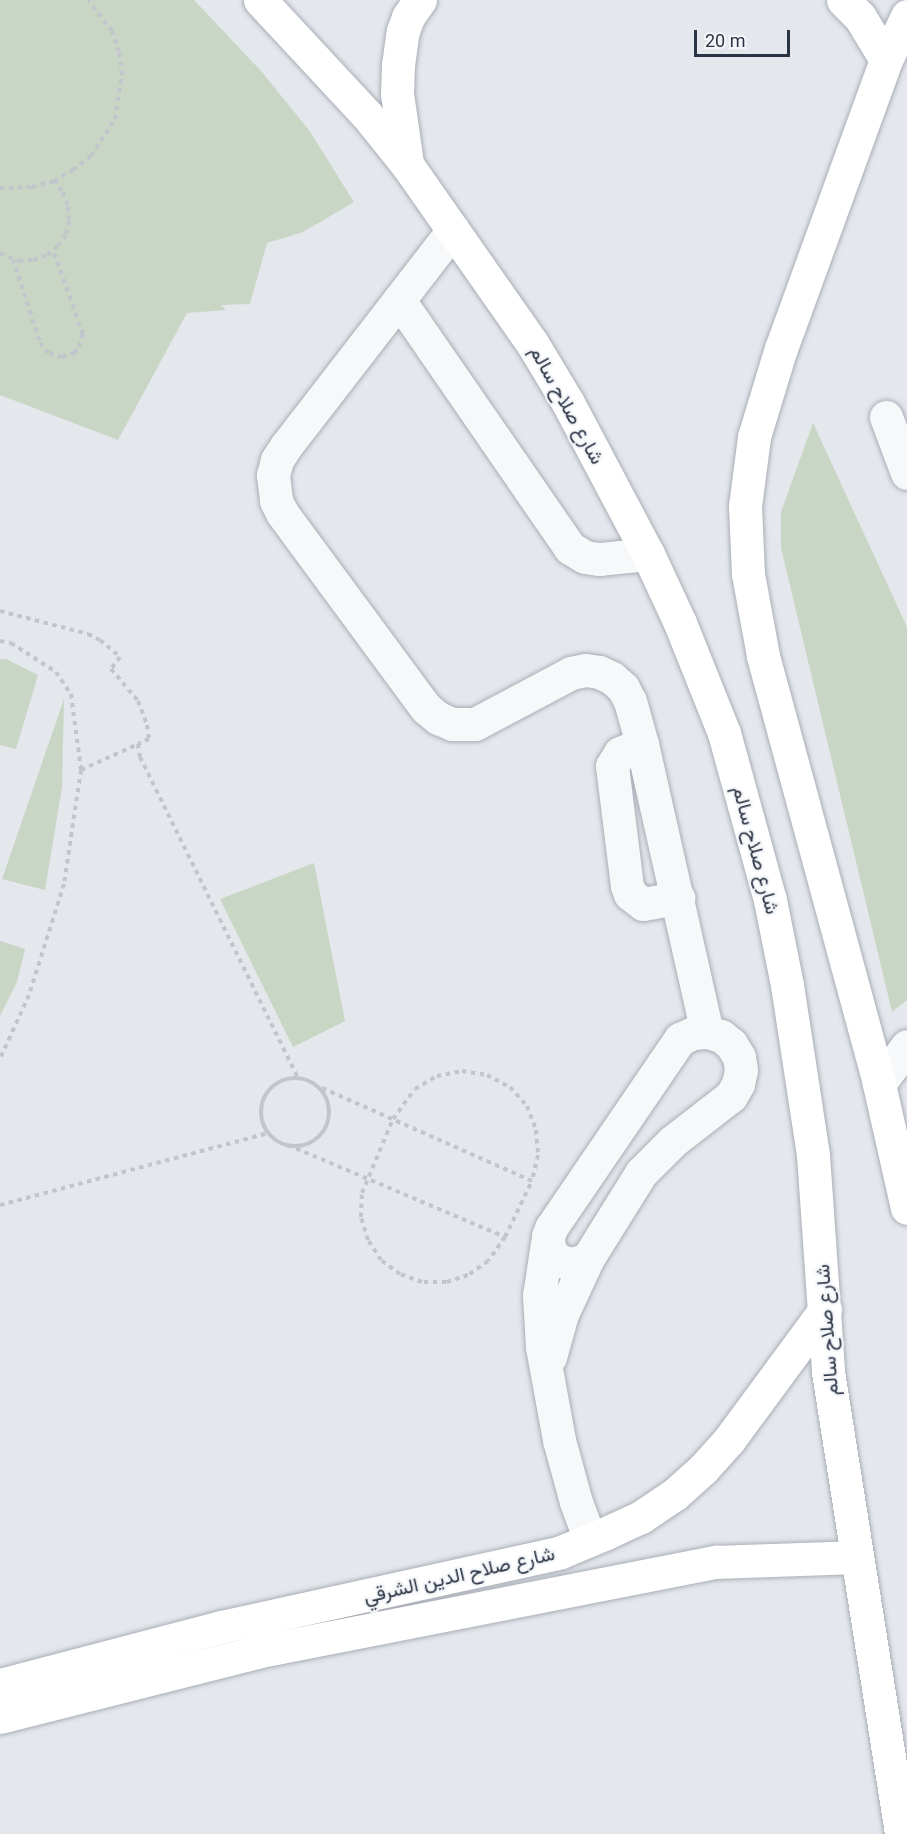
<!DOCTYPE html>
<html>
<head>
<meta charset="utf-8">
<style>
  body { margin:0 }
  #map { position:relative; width:907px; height:1834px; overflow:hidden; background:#e4e7ec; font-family:Roboto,Vazirmatn,sans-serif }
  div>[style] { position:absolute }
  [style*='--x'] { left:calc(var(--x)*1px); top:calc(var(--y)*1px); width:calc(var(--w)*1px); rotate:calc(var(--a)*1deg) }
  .green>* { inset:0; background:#c9d6c5 }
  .path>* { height:4px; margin-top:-2px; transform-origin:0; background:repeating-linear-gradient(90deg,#c2c5cb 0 4.5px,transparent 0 9px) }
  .path>.ring { margin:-2px; padding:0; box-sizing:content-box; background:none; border:4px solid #c2c5cb; border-radius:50% }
  .roads { filter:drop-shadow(0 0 2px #a9aeb7) drop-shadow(0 0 2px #a9aeb7) }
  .minor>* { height:33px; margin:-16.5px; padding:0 16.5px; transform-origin:16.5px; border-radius:16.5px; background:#f7f8fa }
  .major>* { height:33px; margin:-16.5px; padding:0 16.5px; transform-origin:16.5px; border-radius:16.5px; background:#fff }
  span { translate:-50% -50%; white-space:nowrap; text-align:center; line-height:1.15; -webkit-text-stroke:4.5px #f4f6f9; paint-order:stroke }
  .street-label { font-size:20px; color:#2b3445 }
  .scale { position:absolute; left:694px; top:30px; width:96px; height:27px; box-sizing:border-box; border:3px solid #2b3445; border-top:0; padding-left:8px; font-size:18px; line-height:21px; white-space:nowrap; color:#2b3445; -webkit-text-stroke:4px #f4f6f9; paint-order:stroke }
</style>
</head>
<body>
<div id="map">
  <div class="green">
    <div style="clip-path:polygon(0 0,194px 0,261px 71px,309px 130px,354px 202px,303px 232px,267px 243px,250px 304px,221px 305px,226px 310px,187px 313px,118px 440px,0 395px)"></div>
    <div style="clip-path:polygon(813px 423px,907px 627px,907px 1000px,892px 1012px,781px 548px,781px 512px)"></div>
    <div style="clip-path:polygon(0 659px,6px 659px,38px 675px,16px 749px,0 745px)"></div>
    <div style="clip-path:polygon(64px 699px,62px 787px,45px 890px,2px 879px)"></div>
    <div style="clip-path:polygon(314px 863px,345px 1021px,293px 1047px,220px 899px)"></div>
    <div style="clip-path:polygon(0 941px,25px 949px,17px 982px,0 1016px)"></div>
  </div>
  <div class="path">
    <div style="--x:0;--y:188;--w:32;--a:-2"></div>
    <div style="--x:32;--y:187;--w:23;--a:-15"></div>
    <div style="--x:54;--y:181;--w:22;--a:-30"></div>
    <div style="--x:73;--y:170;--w:23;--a:-38"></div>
    <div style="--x:91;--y:156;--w:44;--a:-57"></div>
    <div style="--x:115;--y:119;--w:45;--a:-81"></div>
    <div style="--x:122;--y:75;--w:23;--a:-97"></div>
    <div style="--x:119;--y:52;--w:22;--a:-108"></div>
    <div style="--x:112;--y:31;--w:39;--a:-128"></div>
    <div style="--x:0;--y:253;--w:21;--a:23"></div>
    <div style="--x:19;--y:261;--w:14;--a:-4"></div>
    <div style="--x:33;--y:260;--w:15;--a:-20"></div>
    <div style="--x:47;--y:255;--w:14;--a:-39"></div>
    <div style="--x:58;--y:246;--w:14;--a:-56"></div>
    <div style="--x:66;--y:234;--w:14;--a:-78"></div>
    <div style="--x:69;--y:220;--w:15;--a:-94"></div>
    <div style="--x:68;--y:205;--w:15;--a:-113"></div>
    <div style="--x:62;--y:191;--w:13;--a:-129"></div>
    <div style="--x:13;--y:259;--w:88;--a:72.2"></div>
    <div style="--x:40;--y:343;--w:13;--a:48"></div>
    <div style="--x:49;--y:353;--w:14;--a:17"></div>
    <div style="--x:62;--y:357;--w:13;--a:-18"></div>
    <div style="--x:74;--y:353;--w:8;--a:-50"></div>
    <div style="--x:79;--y:347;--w:14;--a:-73"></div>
    <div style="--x:83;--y:334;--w:89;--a:-109.7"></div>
    <div style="--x:0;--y:611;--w:91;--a:14.6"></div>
    <div style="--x:88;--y:634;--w:13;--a:27"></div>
    <div style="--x:100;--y:640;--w:26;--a:40"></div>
    <div style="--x:120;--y:657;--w:15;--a:127"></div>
    <div style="--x:111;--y:669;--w:42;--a:49.8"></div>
    <div style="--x:138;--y:701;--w:26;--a:69"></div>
    <div style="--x:147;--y:725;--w:14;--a:82"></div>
    <div style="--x:149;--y:739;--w:12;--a:156"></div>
    <div style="--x:138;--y:744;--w:13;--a:81"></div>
    <div style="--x:140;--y:757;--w:358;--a:63.8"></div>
    <div style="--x:0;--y:641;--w:11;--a:10"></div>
    <div style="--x:11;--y:643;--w:54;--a:32.8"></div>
    <div style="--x:56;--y:672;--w:27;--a:56"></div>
    <div style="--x:71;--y:694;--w:77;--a:82.5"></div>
    <div style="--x:81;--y:770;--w:115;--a:98.5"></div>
    <div style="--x:64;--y:884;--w:116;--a:107.5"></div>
    <div style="--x:29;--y:995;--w:70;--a:114.4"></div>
    <div style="--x:81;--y:770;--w:63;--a:-24.5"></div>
    <div class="ring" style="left:261px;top:1078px;width:64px;height:64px"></div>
    <div style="--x:288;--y:1145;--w:236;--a:23"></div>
    <div style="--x:505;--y:1237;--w:62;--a:-64.3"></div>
    <div style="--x:532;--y:1181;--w:234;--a:-156.1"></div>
    <div style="--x:0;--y:1205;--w:278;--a:-15"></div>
    <div style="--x:505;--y:1237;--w:29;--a:125"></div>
    <div style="--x:488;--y:1261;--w:24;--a:145"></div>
    <div style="--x:468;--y:1275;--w:23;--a:162"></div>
    <div style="--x:446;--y:1282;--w:24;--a:180"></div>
    <div style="--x:422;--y:1282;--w:23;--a:-160"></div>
    <div style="--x:400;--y:1274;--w:24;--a:-144"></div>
    <div style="--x:381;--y:1260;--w:24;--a:-123"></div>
    <div style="--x:368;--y:1240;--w:24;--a:-107"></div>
    <div style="--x:361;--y:1217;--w:24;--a:-88"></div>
    <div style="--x:362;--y:1193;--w:80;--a:-67.3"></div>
    <div style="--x:393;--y:1119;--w:37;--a:-54"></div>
    <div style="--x:415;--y:1089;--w:26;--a:-31"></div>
    <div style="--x:437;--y:1076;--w:25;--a:-11"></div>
    <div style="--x:462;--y:1071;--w:25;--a:9"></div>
    <div style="--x:487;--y:1075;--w:26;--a:28"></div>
    <div style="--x:510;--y:1087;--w:25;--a:48"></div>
    <div style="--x:527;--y:1106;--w:26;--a:69"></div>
    <div style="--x:536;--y:1130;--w:25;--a:85"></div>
    <div style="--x:538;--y:1155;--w:27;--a:103"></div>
  </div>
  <div class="roads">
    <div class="minor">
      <div style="--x:453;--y:230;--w:273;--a:127.7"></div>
      <div style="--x:286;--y:446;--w:17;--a:123"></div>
      <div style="--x:277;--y:460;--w:16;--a:105"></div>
      <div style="--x:273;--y:475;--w:26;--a:83"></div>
      <div style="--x:276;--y:501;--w:13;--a:63"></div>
      <div style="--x:282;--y:513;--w:242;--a:53.6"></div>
      <div style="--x:426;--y:708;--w:16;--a:40"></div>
      <div style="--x:438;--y:718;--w:15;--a:23"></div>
      <div style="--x:452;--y:724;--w:23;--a:0"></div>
      <div style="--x:475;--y:724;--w:109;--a:-28"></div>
      <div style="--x:571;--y:673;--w:14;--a:-12"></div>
      <div style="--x:585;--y:670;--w:14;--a:8"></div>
      <div style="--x:599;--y:672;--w:14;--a:25"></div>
      <div style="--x:612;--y:678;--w:15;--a:42"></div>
      <div style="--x:623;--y:688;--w:15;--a:62"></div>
      <div style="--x:630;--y:701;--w:45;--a:74.4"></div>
      <div style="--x:642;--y:744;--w:295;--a:77.3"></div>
      <div style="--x:399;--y:300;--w:301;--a:55.4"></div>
      <div style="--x:570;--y:548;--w:17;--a:31"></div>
      <div style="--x:585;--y:557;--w:15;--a:8"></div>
      <div style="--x:600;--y:559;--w:48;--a:-5.9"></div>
      <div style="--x:886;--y:417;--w:60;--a:69.4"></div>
      <div style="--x:642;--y:744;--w:24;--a:158"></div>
      <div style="--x:620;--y:753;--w:15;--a:122"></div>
      <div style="--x:612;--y:766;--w:121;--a:82.9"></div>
      <div style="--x:627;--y:886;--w:9;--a:69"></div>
      <div style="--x:630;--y:894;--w:16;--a:38"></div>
      <div style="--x:643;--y:904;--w:36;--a:-10"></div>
      <div style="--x:707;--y:1032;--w:15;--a:16"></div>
      <div style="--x:721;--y:1036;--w:13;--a:39"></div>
      <div style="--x:731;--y:1044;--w:15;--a:58"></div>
      <div style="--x:739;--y:1057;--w:13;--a:81"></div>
      <div style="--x:741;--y:1070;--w:14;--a:102"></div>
      <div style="--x:738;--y:1084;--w:14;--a:120"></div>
      <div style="--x:731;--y:1096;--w:75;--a:142.1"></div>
      <div style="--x:672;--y:1142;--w:44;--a:135"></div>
      <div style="--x:641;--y:1173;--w:100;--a:121.9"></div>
      <div style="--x:588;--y:1258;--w:15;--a:157"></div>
      <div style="--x:574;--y:1264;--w:15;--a:-169"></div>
      <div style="--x:559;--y:1261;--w:15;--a:-132"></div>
      <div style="--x:549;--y:1250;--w:14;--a:-94"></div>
      <div style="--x:548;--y:1236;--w:9;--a:-69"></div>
      <div style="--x:551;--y:1228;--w:229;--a:-55.7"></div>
      <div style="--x:680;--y:1039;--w:14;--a:-25"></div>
      <div style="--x:693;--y:1033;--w:14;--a:-4"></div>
      <div style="--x:879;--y:1084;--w:47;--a:-53.6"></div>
      <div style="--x:547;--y:1243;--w:53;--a:98.7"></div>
      <div style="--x:539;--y:1295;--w:52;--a:86.7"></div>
      <div style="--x:542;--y:1347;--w:95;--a:79.6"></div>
      <div style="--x:559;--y:1440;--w:64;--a:74.7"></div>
      <div style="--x:576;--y:1502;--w:40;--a:69.8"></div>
      <div style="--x:550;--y:1357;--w:45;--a:-74.4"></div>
      <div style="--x:562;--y:1314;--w:62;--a:-65.1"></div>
    </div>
    <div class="major">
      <div style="--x:260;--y:0;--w:157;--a:47.1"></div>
      <div style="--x:367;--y:115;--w:65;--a:51.2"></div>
      <div style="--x:408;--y:166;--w:216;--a:55"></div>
      <div style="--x:532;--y:343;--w:70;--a:59"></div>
      <div style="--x:568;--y:403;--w:171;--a:62.1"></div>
      <div style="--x:648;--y:554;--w:76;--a:65.1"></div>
      <div style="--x:680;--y:623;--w:118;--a:68.2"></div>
      <div style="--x:724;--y:733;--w:173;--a:74.6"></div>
      <div style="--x:770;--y:900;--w:87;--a:78.7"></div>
      <div style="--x:787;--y:985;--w:172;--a:81.3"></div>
      <div style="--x:813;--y:1155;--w:218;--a:86"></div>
      <div style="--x:828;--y:1372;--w:468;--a:81"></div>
      <div style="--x:843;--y:0;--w:24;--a:45"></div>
      <div style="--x:860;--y:17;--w:50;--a:58.8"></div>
      <div style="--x:907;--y:16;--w:49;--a:115.5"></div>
      <div style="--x:886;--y:60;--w:307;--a:110"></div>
      <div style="--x:781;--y:348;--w:93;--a:106.9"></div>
      <div style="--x:754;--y:437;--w:70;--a:97.4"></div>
      <div style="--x:745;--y:506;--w:68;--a:87.5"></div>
      <div style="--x:748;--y:574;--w:83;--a:79.6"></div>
      <div style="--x:763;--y:656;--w:443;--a:74.8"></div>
      <div style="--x:879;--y:1084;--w:127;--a:77.3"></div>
      <div style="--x:407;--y:163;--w:70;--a:-98.2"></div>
      <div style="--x:397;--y:94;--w:29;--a:-88"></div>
      <div style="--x:398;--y:65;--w:34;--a:-82"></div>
      <div style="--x:403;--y:31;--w:15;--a:-70"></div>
      <div style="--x:408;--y:17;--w:21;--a:-55"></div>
      <div style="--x:0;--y:1685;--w:228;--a:-14.7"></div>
      <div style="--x:221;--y:1627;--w:348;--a:-12.4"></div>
      <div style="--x:561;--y:1552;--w:47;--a:-22.7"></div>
      <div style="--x:604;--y:1534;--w:41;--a:-24.7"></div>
      <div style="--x:641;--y:1517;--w:40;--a:-34"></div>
      <div style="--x:674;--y:1495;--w:39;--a:-42"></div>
      <div style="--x:703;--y:1469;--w:39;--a:-48"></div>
      <div style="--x:729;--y:1440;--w:162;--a:-53.6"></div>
      <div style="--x:0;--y:1717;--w:264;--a:-14.2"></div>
      <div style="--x:256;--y:1652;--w:469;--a:-11.1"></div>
      <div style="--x:716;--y:1562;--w:141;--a:-2"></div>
    </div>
  </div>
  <div class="street-label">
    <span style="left:567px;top:405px;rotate:61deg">شارع صلاح سالم</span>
    <span style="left:756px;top:850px;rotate:75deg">شارع صلاح سالم</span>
    <span style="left:827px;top:1330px;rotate:-94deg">شارع صلاح سالم</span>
    <span style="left:459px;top:1575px;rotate:-13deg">شارع صلاح الدين الشرقي</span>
  </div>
  <div class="scale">20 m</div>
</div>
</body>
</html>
